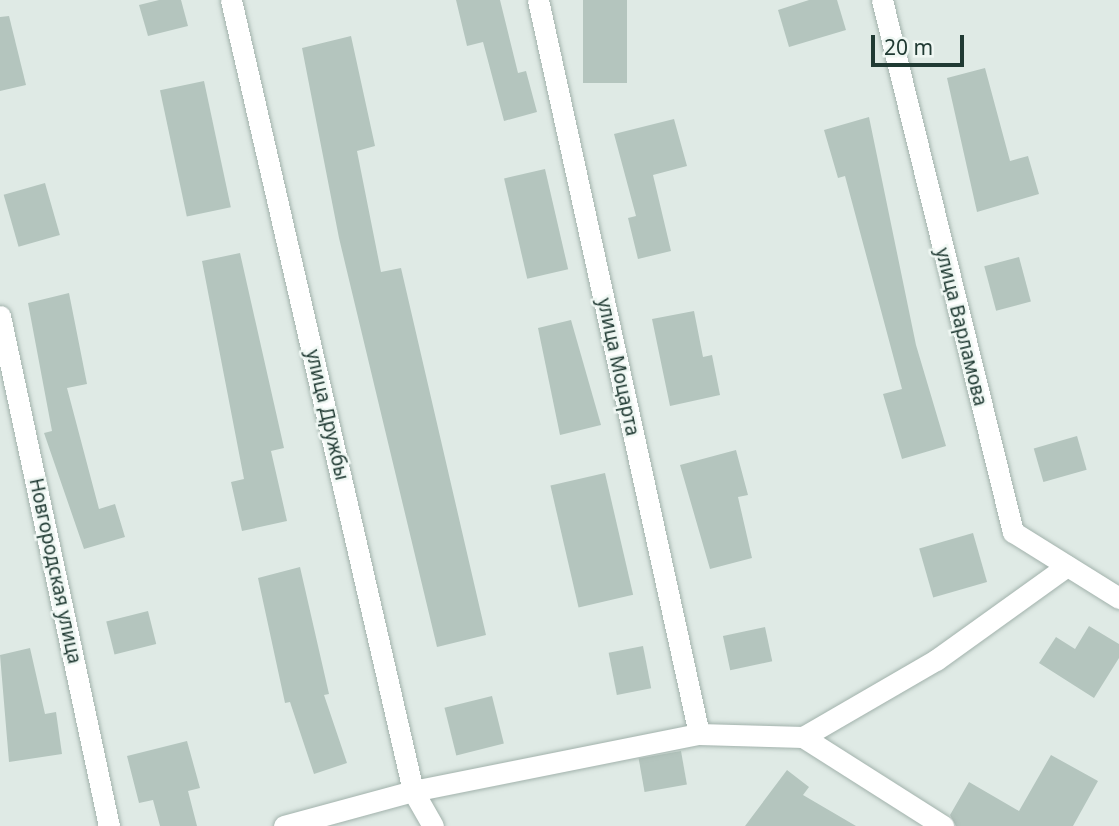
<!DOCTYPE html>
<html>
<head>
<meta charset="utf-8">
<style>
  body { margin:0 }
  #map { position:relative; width:1119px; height:826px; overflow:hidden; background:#dfeae5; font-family:"Noto Sans",sans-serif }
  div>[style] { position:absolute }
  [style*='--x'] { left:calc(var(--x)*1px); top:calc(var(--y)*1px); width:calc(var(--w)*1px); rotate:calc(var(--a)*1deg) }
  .building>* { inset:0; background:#b4c5be; transform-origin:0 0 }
  .roads { filter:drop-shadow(0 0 2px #a2b2ac) drop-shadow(0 0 2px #a2b2ac) }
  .street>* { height:21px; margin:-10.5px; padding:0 10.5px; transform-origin:10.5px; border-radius:10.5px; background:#fff }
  span { translate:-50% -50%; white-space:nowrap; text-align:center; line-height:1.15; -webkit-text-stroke:5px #eff7f3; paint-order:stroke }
  .street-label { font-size:19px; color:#203a33 }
  .scale { position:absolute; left:871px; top:35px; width:93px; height:32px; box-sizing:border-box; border:4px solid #203a33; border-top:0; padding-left:9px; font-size:21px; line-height:24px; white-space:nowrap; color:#203a33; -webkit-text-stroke:5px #eff7f3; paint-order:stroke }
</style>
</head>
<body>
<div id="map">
  <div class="building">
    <div style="clip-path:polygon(159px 0,181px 0,188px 26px,148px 36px,139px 5px)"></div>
    <div style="clip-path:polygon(456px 0,500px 0,518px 73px,526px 71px,537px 112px,504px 121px,483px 42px,467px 46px)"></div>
    <div style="left:583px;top:0;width:44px;height:83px"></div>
    <div style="clip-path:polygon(809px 0,837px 0,846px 30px,789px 47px,778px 10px)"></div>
    <div style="clip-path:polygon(9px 16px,26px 85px,0 91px,0 17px)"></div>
    <div style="clip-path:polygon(351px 36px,375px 146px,357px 151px,381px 272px,401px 268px,486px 635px,437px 647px,339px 238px,302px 48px)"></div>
    <div style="clip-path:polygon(985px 68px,1010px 161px,1028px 156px,1039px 194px,977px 212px,947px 78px)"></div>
    <div style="left:204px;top:81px;width:129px;height:45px;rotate:78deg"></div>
    <div style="clip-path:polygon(869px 117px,916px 345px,946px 446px,902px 459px,883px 394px,902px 389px,845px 176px,838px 178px,824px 130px)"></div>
    <div style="clip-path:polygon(674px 119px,687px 166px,653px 175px,671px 251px,638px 259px,628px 218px,636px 216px,614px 134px)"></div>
    <div style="left:545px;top:169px;width:103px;height:42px;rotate:77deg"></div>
    <div style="left:45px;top:183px;width:54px;height:43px;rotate:74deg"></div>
    <div style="clip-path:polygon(240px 253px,284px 448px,271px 451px,287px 521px,242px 531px,231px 482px,244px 479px,202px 261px)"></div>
    <div style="left:1019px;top:257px;width:46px;height:36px;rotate:75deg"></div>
    <div style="clip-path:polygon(69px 293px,87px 384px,67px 388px,99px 509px,115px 504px,125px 537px,84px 549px,44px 433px,52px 431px,28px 303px)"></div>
    <div style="clip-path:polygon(694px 311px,703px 357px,712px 355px,720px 395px,670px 406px,652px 319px)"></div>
    <div style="clip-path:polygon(571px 320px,601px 425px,560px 435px,538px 328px)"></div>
    <div style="left:1077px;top:436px;width:35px;height:45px;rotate:74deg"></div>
    <div style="clip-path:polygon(736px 450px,748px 495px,738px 497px,752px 558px,710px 569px,680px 465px)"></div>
    <div style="left:605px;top:473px;width:125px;height:56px;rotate:77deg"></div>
    <div style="left:973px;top:533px;width:51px;height:56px;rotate:74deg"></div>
    <div style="clip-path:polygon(300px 567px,329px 694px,324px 695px,347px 763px,314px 774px,290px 702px,285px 703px,258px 578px)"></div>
    <div style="left:148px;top:611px;width:34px;height:43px;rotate:76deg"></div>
    <div style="clip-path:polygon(1089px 626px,1119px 644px,1119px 658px,1094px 698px,1039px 663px,1056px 637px,1075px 649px)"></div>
    <div style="left:765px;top:627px;width:35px;height:43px;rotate:78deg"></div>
    <div style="left:643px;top:646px;width:43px;height:35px;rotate:79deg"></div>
    <div style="clip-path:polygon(30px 648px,45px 714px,56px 712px,62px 754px,9px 762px,0 655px)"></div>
    <div style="left:492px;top:696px;width:49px;height:49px;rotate:76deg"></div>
    <div style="clip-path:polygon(187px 741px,200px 788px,188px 791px,197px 826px,160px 826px,153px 800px,139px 803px,127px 756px)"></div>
    <div style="left:681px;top:751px;width:34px;height:43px;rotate:80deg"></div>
    <div style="clip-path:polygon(1051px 755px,1098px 781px,1073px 826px,956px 826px,950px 815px,969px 782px,1019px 811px)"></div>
    <div style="clip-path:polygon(787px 770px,809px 787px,803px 795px,856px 826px,745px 826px)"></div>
  </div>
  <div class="roads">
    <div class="street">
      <div style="--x:231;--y:0;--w:812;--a:77.04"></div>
      <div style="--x:413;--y:791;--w:40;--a:60.3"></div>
      <div style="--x:538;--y:0;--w:751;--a:77.63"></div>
      <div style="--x:882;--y:0;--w:548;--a:76.17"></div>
      <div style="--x:1013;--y:532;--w:125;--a:31.9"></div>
      <div style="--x:0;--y:316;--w:522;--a:77.94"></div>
      <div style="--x:803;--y:737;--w:166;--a:32.4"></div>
      <div style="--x:284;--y:826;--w:134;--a:-15.2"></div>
      <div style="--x:413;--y:791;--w:292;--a:-11.3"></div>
      <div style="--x:699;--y:734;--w:104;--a:1.7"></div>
      <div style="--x:803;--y:737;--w:154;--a:-30.1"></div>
      <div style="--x:936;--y:660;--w:161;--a:-35.7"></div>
    </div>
  </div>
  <div class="street-label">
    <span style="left:961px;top:327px;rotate:76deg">улица Варламова</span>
    <span style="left:618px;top:367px;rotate:78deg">улица Моцарта</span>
    <span style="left:327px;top:415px;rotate:77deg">улица Дружбы</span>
    <span style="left:55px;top:571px;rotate:78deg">Новгородская улица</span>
  </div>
  <div class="scale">20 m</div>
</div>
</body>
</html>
